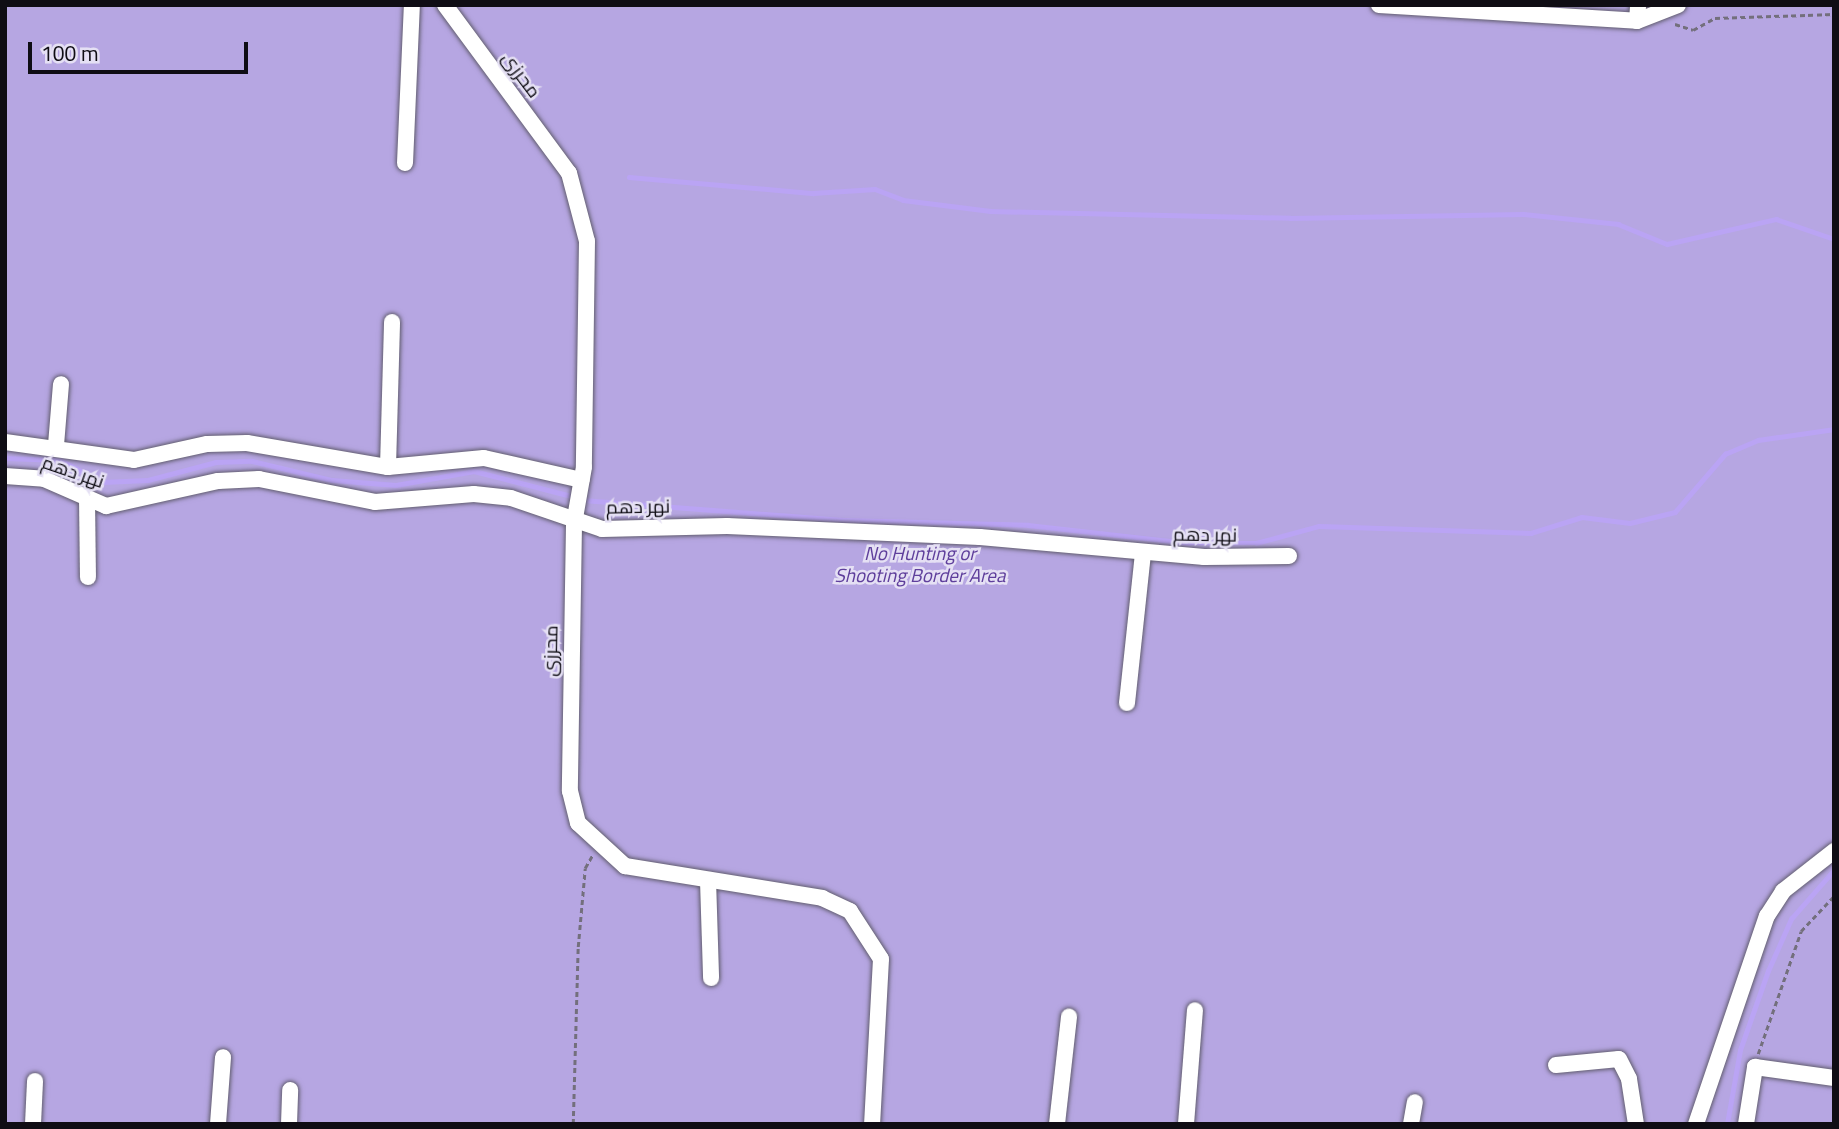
<!DOCTYPE html>
<html>
<head>
<meta charset="utf-8">
<style>
  body { margin:0 }
  #map { position:relative; width:1839px; height:1129px; overflow:hidden; background:#e5e0f4; font-family:Georgia,Cairo,serif }
  div>[style] { position:absolute }
  [style*='--x'] { left:calc(var(--x)*1px); top:calc(var(--y)*1px); width:calc(var(--w)*1px); rotate:calc(var(--a)*1deg) }
  .green>* { inset:0; background:#b6a6e2; transform-origin:0 0 }
  .stream>* { height:4.5px; margin:-2.25px; padding:0 2.25px; transform-origin:2.25px; border-radius:2.25px; background:#baa4f4 }
  .path>* { height:2.5px; margin-top:-1.25px; transform-origin:0; background:repeating-linear-gradient(90deg,#736f7c 0 5px,transparent 0 8.5px) }
  .roads { filter:drop-shadow(0 0 2px #625e6f) drop-shadow(0 0 2px #625e6f) }
  .minor>* { height:16px; margin:-8px; padding:0 8px; transform-origin:8px; border-radius:8px; background:#fff }
  span { translate:-50% -50%; white-space:nowrap; text-align:center; line-height:1.15; -webkit-text-stroke:5px #e5e0f4; paint-order:stroke }
  .street-label { font-size:19px; color:#0f0d14 }
  .park-label { font-size:19px; color:#5f3f9c; font-style:italic }
  .frame { position:absolute; inset:0; border:7px solid #0f0d14; pointer-events:none }
  .scale { position:absolute; left:28px; top:42px; width:220px; height:32px; box-sizing:border-box; border:4px solid #0f0d14; border-top:0; padding-left:9px; font-size:21px; line-height:24px; white-space:nowrap; color:#0f0d14; -webkit-text-stroke:5px #e5e0f4; paint-order:stroke }
</style>
</head>
<body>
<div id="map">
  <div class="green">
    <div style="left:5px;top:5px;width:1829px;height:1119px"></div>
  </div>
  <div class="stream">
    <div style="--x:629;--y:177;--w:185;--a:5"></div>
    <div style="--x:813;--y:193;--w:62;--a:-3.7"></div>
    <div style="--x:875;--y:189;--w:30;--a:21"></div>
    <div style="--x:903;--y:200;--w:88;--a:7.2"></div>
    <div style="--x:990;--y:211;--w:300;--a:1.3"></div>
    <div style="--x:1290;--y:218;--w:233;--a:-1"></div>
    <div style="--x:1523;--y:214;--w:96;--a:6"></div>
    <div style="--x:1618;--y:224;--w:53;--a:22.2"></div>
    <div style="--x:1667;--y:244;--w:112;--a:-12.9"></div>
    <div style="--x:1776;--y:219;--w:61;--a:19"></div>
    <div style="--x:5;--y:458;--w:55;--a:2.1"></div>
    <div style="--x:60;--y:460;--w:47;--a:27.6"></div>
    <div style="--x:102;--y:482;--w:46;--a:-2.5"></div>
    <div style="--x:148;--y:480;--w:70;--a:-14.8"></div>
    <div style="--x:216;--y:462;--w:36;--a:-2"></div>
    <div style="--x:252;--y:461;--w:82;--a:13.4"></div>
    <div style="--x:332;--y:480;--w:64;--a:4.5"></div>
    <div style="--x:396;--y:485;--w:79;--a:-10.2"></div>
    <div style="--x:474;--y:471;--w:104;--a:14.4"></div>
    <div style="--x:583;--y:500;--w:261;--a:4.4"></div>
    <div style="--x:843;--y:520;--w:185;--a:1.5"></div>
    <div style="--x:1028;--y:525;--w:162;--a:6.4"></div>
    <div style="--x:1189;--y:543;--w:67;--a:0"></div>
    <div style="--x:1256;--y:543;--w:65;--a:-15.1"></div>
    <div style="--x:1319;--y:526;--w:212;--a:1.9"></div>
    <div style="--x:1531;--y:533;--w:53;--a:-17.4"></div>
    <div style="--x:1582;--y:517;--w:48;--a:7.1"></div>
    <div style="--x:1630;--y:523;--w:46;--a:-13.7"></div>
    <div style="--x:1675;--y:512;--w:77;--a:-49.2"></div>
    <div style="--x:1725;--y:454;--w:36;--a:-23"></div>
    <div style="--x:1758;--y:440;--w:77;--a:-8.2"></div>
    <div style="--x:1727;--y:1124;--w:75;--a:-80"></div>
    <div style="--x:1740;--y:1050;--w:84;--a:-70.5"></div>
    <div style="--x:1768;--y:971;--w:57;--a:-66.1"></div>
    <div style="--x:1791;--y:919;--w:65;--a:-48.7"></div>
  </div>
  <div class="path">
    <div style="--x:1675;--y:24;--w:19;--a:18"></div>
    <div style="--x:1693;--y:30;--w:25;--a:-29"></div>
    <div style="--x:1715;--y:18;--w:119;--a:-1.9"></div>
    <div style="--x:1758;--y:1054;--w:130;--a:-70.7"></div>
    <div style="--x:1801;--y:931;--w:48;--a:-46.7"></div>
    <div style="--x:573;--y:1124;--w:177;--a:-88.4"></div>
    <div style="--x:578;--y:947;--w:79;--a:-84.9"></div>
    <div style="--x:585;--y:868;--w:14;--a:-60"></div>
  </div>
  <div class="roads">
    <div class="minor">
      <div style="--x:445;--y:5;--w:209;--a:53.6"></div>
      <div style="--x:569;--y:173;--w:70;--a:75.2"></div>
      <div style="--x:587;--y:241;--w:226;--a:90.8"></div>
      <div style="--x:584;--y:467;--w:58;--a:100"></div>
      <div style="--x:574;--y:524;--w:267;--a:90.9"></div>
      <div style="--x:570;--y:791;--w:33;--a:76"></div>
      <div style="--x:578;--y:823;--w:64;--a:42.5"></div>
      <div style="--x:625;--y:866;--w:200;--a:9.2"></div>
      <div style="--x:822;--y:898;--w:31;--a:25"></div>
      <div style="--x:850;--y:911;--w:57;--a:57.1"></div>
      <div style="--x:881;--y:959;--w:165;--a:93.1"></div>
      <div style="--x:1379;--y:5;--w:258;--a:3.5"></div>
      <div style="--x:1637;--y:21;--w:16;--a:-86"></div>
      <div style="--x:1637;--y:21;--w:44;--a:-21.3"></div>
      <div style="--x:405;--y:163;--w:158;--a:-87.5"></div>
      <div style="--x:5;--y:442;--w:130;--a:7.9"></div>
      <div style="--x:134;--y:460;--w:75;--a:-12.4"></div>
      <div style="--x:207;--y:444;--w:40;--a:-1.4"></div>
      <div style="--x:247;--y:443;--w:143;--a:9.7"></div>
      <div style="--x:388;--y:467;--w:96;--a:-5.4"></div>
      <div style="--x:484;--y:458;--w:100;--a:12.7"></div>
      <div style="--x:56;--y:445;--w:61;--a:-85.3"></div>
      <div style="--x:388;--y:467;--w:145;--a:-88.4"></div>
      <div style="--x:5;--y:476;--w:39;--a:4"></div>
      <div style="--x:44;--y:479;--w:68;--a:23.5"></div>
      <div style="--x:106;--y:506;--w:115;--a:-12.6"></div>
      <div style="--x:218;--y:481;--w:41;--a:-2.8"></div>
      <div style="--x:259;--y:479;--w:118;--a:11.2"></div>
      <div style="--x:375;--y:502;--w:99;--a:-4.6"></div>
      <div style="--x:474;--y:494;--w:37;--a:6"></div>
      <div style="--x:511;--y:498;--w:96;--a:18.8"></div>
      <div style="--x:602;--y:529;--w:125;--a:-1.4"></div>
      <div style="--x:727;--y:526;--w:253;--a:2.5"></div>
      <div style="--x:980;--y:537;--w:225;--a:5.1"></div>
      <div style="--x:1204;--y:557;--w:85;--a:-0.7"></div>
      <div style="--x:87;--y:498;--w:79;--a:89.3"></div>
      <div style="--x:1127;--y:703;--w:151;--a:-83.9"></div>
      <div style="--x:708;--y:880;--w:98;--a:88.2"></div>
      <div style="--x:1556;--y:1065;--w:63;--a:-5.4"></div>
      <div style="--x:1619;--y:1059;--w:22;--a:63"></div>
      <div style="--x:1629;--y:1079;--w:46;--a:81.2"></div>
      <div style="--x:33;--y:1124;--w:43;--a:-87.3"></div>
      <div style="--x:218;--y:1124;--w:67;--a:-85.7"></div>
      <div style="--x:289;--y:1124;--w:34;--a:-88"></div>
      <div style="--x:1057;--y:1124;--w:108;--a:-83.6"></div>
      <div style="--x:1186;--y:1124;--w:114;--a:-85.5"></div>
      <div style="--x:1411;--y:1124;--w:22;--a:-80"></div>
      <div style="--x:1696;--y:1124;--w:220;--a:-71.2"></div>
      <div style="--x:1767;--y:916;--w:30;--a:-57"></div>
      <div style="--x:1783;--y:891;--w:65;--a:-38.1"></div>
      <div style="--x:1746;--y:1124;--w:58;--a:-81"></div>
      <div style="--x:1755;--y:1067;--w:80;--a:7.9"></div>
    </div>
  </div>
  <div class="street-label">
    <span style="left:521px;top:75px;rotate:53deg">محرزی</span>
    <span style="left:73px;top:472px;rotate:19deg">نهر دهم</span>
    <span style="left:638px;top:507px;rotate:-1deg">نهر دهم</span>
    <span style="left:1205px;top:535px;rotate:1deg">نهر دهم</span>
    <span style="left:551px;top:651px;rotate:-89deg">محرزی</span>
  </div>
  <div class="park-label">
    <span style="left:920px;top:565px">No Hunting or<br>Shooting Border Area</span>
  </div>
  <div class="frame"></div>
  <div class="scale">100 m</div>
</div>
</body>
</html>
